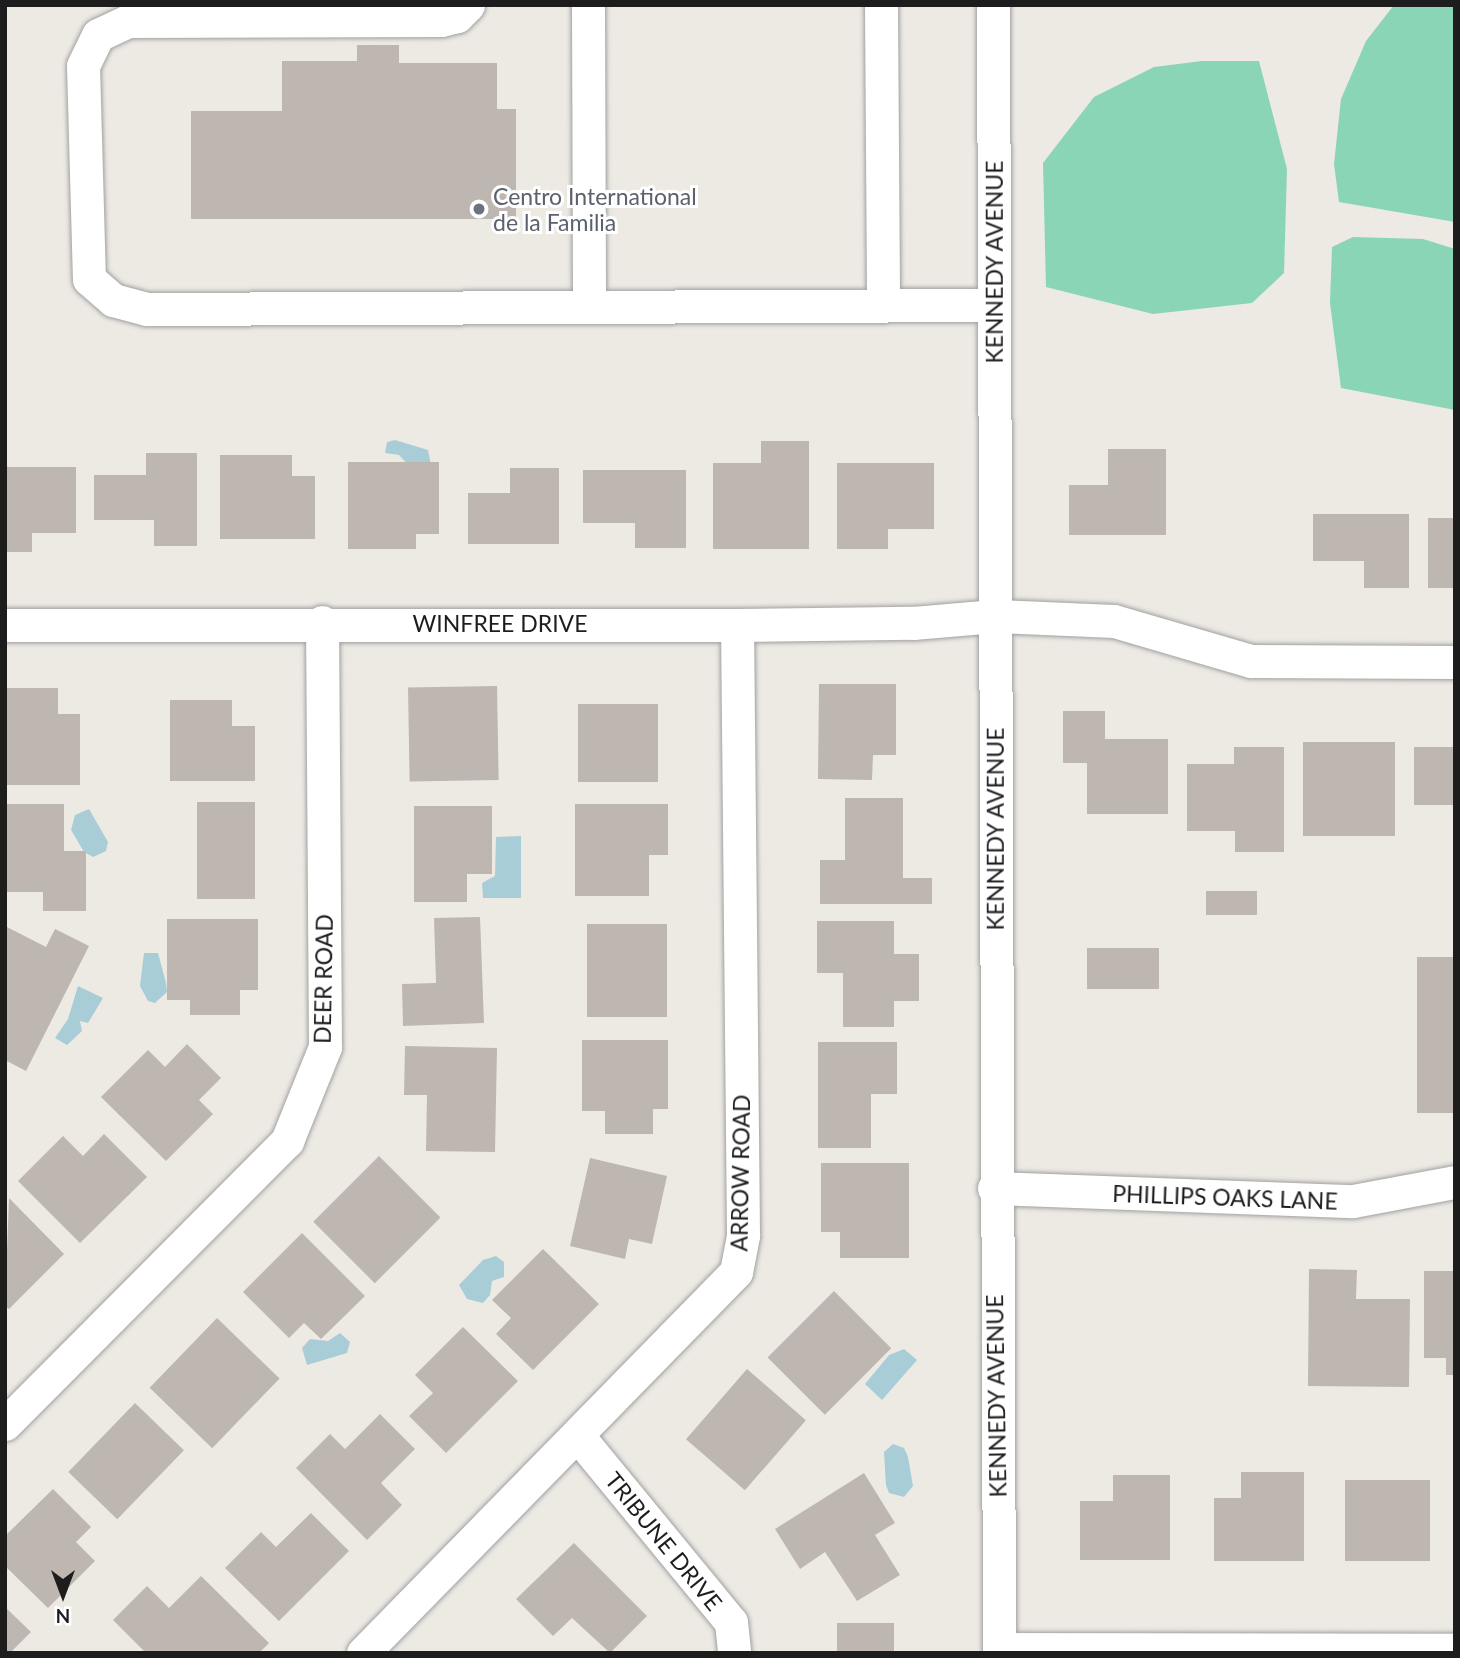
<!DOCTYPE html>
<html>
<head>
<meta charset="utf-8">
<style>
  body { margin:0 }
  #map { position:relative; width:1460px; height:1658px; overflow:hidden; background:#edeae4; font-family:Lato,sans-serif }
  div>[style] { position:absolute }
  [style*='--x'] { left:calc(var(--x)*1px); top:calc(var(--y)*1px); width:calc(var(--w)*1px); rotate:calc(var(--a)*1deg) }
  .pitch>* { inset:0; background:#89d5b6 }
  .water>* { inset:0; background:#a8cdd7 }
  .building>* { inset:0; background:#bdb6b1; transform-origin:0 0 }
  .roads { filter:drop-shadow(0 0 2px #a1a1a1) drop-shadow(0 0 2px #a1a1a1) }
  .minor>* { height:33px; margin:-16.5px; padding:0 16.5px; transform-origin:16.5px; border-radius:16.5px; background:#fff }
  .dots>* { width:19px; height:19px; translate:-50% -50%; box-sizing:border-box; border:4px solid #fff; border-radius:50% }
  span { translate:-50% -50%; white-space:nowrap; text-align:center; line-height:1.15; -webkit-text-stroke:6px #fff; paint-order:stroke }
  .worship-label { font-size:23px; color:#5b616d }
  .left { translate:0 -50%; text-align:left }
  .street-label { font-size:23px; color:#1d1d1d }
  .frame { position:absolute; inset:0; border:7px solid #1d1d1d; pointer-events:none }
  .north { position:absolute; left:28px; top:1560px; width:70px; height:70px; -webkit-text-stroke:5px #fff; paint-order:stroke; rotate:180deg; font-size:19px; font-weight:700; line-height:28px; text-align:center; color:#1d1d1d }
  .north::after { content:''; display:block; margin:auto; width:24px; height:32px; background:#1d1d1d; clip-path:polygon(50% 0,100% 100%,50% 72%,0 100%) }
</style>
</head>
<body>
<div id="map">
  <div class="pitch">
    <div style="clip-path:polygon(1394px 5px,1455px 5px,1455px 222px,1339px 202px,1334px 164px,1341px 99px,1366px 41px)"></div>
    <div style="clip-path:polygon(1202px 61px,1259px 61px,1287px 169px,1284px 273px,1252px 303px,1153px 314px,1046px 287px,1043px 163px,1094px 97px,1154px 67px)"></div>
    <div style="clip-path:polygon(1353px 237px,1423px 239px,1455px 249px,1455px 410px,1341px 388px,1330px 303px,1332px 247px)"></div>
  </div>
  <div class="water">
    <div style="clip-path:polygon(395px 440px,428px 450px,431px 465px,411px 468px,399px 455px,385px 453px,387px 442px)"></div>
    <div style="clip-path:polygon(89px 809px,108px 842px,106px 851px,93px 857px,84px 852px,71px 830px,75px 815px)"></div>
    <div style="clip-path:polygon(521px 836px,521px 898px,483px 898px,482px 883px,495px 876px,496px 837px)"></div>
    <div style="clip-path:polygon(144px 953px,158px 953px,166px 983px,167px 992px,155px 1003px,148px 1001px,140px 986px)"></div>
    <div style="clip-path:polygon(78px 986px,103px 998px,88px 1023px,80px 1021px,82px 1031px,67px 1045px,55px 1038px,68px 1019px)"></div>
    <div style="clip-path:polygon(496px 1256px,504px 1262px,504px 1277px,492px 1281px,490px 1295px,483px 1303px,467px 1299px,459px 1285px,483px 1260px)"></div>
    <div style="clip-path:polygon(340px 1333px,350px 1342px,347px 1353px,307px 1365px,302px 1348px,310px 1339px,328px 1341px)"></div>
    <div style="clip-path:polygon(904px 1349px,917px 1360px,882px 1400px,865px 1384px,889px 1355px)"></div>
    <div style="clip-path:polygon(893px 1444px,904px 1448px,908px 1457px,913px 1486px,904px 1497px,889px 1493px,886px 1485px,884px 1452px)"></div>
  </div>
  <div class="building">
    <div style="clip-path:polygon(357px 45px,399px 45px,399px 63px,497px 63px,497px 109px,516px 109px,516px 219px,191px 219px,191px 111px,282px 111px,282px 61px,357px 61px)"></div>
    <div style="clip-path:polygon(761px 441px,809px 441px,809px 549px,713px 549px,713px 463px,761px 463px)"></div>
    <div style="clip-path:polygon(1108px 449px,1166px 449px,1166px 535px,1069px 535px,1069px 485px,1108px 485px)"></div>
    <div style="clip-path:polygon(146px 453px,197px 453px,197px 546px,154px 546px,154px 520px,94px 520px,94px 475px,146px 475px)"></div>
    <div style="clip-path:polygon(220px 455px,292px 455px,292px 476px,315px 476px,315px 539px,220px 539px)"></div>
    <div style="clip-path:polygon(348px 462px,439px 462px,439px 534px,416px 534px,416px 549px,348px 549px)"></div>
    <div style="clip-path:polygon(837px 463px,934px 463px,934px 529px,888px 529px,888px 549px,837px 549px)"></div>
    <div style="clip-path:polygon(5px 467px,76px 467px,76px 533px,32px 533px,32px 552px,5px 552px)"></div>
    <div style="clip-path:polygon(510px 468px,559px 468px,559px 544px,468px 544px,468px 493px,510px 493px)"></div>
    <div style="clip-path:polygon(583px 470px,686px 470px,686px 548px,635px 548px,635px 523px,583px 523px)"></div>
    <div style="clip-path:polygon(1313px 514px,1409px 514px,1409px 588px,1364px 588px,1364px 561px,1313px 561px)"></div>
    <div style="left:1428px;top:518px;width:27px;height:70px"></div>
    <div style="clip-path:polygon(819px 684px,896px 684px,896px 755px,873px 755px,872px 780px,818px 779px)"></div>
    <div style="left:497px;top:686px;width:94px;height:89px;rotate:89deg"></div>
    <div style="clip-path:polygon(5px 688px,58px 688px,58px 714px,80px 714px,80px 785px,5px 785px)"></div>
    <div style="clip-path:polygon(170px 700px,232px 700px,232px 726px,255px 726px,255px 781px,170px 781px)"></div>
    <div style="left:578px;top:704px;width:80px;height:78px"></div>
    <div style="clip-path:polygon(1063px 711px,1105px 711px,1105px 739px,1168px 739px,1168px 814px,1087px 814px,1087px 763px,1063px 763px)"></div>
    <div style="left:1303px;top:742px;width:92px;height:94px"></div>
    <div style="clip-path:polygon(1234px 747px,1284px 747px,1284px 852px,1235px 852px,1235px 831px,1187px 831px,1187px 764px,1234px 764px)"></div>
    <div style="left:1414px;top:747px;width:41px;height:58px"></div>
    <div style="clip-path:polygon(845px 798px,903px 798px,903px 878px,932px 878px,932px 904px,820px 904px,820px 860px,845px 860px)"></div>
    <div style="left:197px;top:802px;width:58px;height:97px"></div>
    <div style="clip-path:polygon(5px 804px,64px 804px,64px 851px,86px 851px,86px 911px,43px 911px,43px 892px,5px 892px)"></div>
    <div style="clip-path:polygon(575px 804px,668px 804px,668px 855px,649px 855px,649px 896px,575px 896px)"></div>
    <div style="clip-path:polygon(414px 806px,492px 806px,492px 874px,467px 874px,467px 902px,414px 902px)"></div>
    <div style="left:1206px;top:891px;width:51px;height:24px"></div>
    <div style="clip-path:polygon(480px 917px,484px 1023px,403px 1026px,402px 984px,436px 983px,434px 918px)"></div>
    <div style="clip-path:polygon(167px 919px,258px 919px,258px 990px,240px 990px,240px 1015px,190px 1015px,190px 1000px,167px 1000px)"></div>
    <div style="clip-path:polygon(817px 921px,894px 921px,894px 954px,919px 954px,919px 1001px,894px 1001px,894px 1027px,843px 1027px,843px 973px,817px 973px)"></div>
    <div style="left:587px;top:924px;width:80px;height:93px"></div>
    <div style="clip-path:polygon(5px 926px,46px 947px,55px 929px,89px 946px,26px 1071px,5px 1060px)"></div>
    <div style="left:1087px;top:948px;width:72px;height:41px"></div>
    <div style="left:1417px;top:957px;width:38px;height:156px"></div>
    <div style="clip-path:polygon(582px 1040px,668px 1040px,668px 1109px,653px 1109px,653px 1134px,605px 1134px,605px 1111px,582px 1111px)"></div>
    <div style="clip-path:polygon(818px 1042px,897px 1042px,897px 1094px,871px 1094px,871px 1148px,818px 1148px)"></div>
    <div style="clip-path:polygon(187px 1044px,221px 1078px,199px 1100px,213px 1114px,166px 1161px,101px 1097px,148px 1050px,165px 1067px)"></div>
    <div style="clip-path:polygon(405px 1046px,497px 1048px,495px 1152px,426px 1151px,427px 1095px,404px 1095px)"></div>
    <div style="clip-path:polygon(104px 1134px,147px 1177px,80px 1243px,18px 1181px,63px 1136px,83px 1156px)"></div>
    <div style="left:379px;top:1156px;width:87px;height:93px;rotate:45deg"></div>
    <div style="clip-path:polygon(590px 1158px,667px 1176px,652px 1244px,629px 1239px,625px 1259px,570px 1246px)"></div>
    <div style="clip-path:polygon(821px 1163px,909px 1163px,909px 1258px,840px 1258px,840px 1232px,821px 1232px)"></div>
    <div style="clip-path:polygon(9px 1198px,64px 1254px,9px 1309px,5px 1306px)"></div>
    <div style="clip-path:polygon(302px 1233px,365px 1296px,321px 1339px,304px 1323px,289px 1338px,243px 1292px)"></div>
    <div style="clip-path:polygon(543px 1249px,599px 1304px,533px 1370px,496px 1334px,511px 1318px,492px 1300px)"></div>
    <div style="clip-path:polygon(1309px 1269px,1357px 1270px,1356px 1299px,1410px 1299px,1409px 1387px,1308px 1386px)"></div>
    <div style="clip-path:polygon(1424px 1271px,1455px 1271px,1455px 1375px,1446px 1375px,1446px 1358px,1424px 1358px)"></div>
    <div style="left:834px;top:1291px;width:81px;height:94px;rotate:45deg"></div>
    <div style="left:217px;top:1318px;width:87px;height:97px;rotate:44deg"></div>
    <div style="clip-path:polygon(463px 1327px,518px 1381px,446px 1453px,409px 1416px,433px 1393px,415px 1375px)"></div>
    <div style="left:747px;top:1369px;width:78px;height:93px;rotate:41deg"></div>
    <div style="left:135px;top:1403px;width:68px;height:96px;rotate:44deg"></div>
    <div style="clip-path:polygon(380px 1414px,415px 1449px,381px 1483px,402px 1505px,367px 1540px,296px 1468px,330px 1434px,345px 1449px)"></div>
    <div style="clip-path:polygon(1241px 1472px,1304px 1472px,1304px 1561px,1214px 1561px,1214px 1498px,1241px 1498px)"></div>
    <div style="clip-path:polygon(864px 1473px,895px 1523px,875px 1535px,900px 1575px,857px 1601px,825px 1552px,800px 1569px,775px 1529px)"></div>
    <div style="clip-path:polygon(1113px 1475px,1170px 1475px,1170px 1560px,1080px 1560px,1080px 1501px,1113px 1501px)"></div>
    <div style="left:1345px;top:1480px;width:85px;height:81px"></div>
    <div style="clip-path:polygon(53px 1489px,91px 1527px,76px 1542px,95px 1561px,48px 1608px,5px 1566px,5px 1536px)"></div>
    <div style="clip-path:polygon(311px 1513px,349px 1551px,279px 1621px,225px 1568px,261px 1532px,276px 1547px)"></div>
    <div style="clip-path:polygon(574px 1543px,647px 1616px,610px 1653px,572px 1618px,553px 1636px,516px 1599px)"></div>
    <div style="clip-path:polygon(201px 1576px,269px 1643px,259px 1653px,146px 1653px,113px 1620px,147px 1586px,169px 1608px)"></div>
    <div style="clip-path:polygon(5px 1607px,31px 1632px,10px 1653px,5px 1653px)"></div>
    <div style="left:837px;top:1623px;width:57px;height:30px"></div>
  </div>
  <div class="roads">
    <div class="minor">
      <div style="--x:468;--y:5;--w:16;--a:135"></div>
      <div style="--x:457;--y:16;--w:16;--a:166"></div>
      <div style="--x:441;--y:20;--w:313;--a:179.8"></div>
      <div style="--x:128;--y:21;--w:33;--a:155"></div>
      <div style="--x:98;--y:35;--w:34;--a:116"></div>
      <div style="--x:83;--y:66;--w:213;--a:88.4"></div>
      <div style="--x:89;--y:279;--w:32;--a:41"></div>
      <div style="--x:113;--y:300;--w:35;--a:15"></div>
      <div style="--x:147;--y:309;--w:847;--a:-0.27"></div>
      <div style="--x:588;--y:5;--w:301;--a:89.8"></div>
      <div style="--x:881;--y:5;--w:300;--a:89.6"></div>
      <div style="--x:993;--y:5;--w:1648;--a:89.79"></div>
      <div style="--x:5;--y:625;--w:732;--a:0"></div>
      <div style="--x:737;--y:625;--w:176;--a:-0.7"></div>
      <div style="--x:913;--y:623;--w:82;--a:-4.9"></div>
      <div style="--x:995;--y:616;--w:119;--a:2.4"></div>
      <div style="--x:1114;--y:621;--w:143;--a:16.3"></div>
      <div style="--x:1251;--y:661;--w:204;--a:0.3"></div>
      <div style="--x:994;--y:1188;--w:359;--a:2.1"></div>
      <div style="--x:1353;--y:1201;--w:104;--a:-10.6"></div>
      <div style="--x:5;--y:1424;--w:400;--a:-45.1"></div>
      <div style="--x:287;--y:1141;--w:101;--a:-68"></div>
      <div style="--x:325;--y:1047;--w:425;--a:-90.4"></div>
      <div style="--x:578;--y:1436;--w:241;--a:50.6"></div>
      <div style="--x:731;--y:1622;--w:31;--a:84"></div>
      <div style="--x:999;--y:1649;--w:456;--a:0.1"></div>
      <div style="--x:363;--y:1653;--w:533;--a:-45.61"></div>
      <div style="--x:736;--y:1272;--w:38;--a:-79"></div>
      <div style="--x:743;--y:1235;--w:610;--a:-90.56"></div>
    </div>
  </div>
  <div class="dots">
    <div style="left:479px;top:209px;background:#6b7280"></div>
  </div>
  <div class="worship-label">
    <span class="left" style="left:493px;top:209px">Centro International<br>de la Familia</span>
  </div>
  <div class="street-label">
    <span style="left:994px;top:262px;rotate:-90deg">KENNEDY AVENUE</span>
    <span style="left:500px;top:623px">WINFREE DRIVE</span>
    <span style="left:995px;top:829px;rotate:-90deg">KENNEDY AVENUE</span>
    <span style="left:323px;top:979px;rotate:-89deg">DEER ROAD</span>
    <span style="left:740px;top:1173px;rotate:-89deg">ARROW ROAD</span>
    <span style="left:1225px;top:1197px;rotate:2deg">PHILLIPS OAKS LANE</span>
    <span style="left:996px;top:1396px;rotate:-91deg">KENNEDY AVENUE</span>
    <span style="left:664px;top:1541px;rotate:51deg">TRIBUNE DRIVE</span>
  </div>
  <div class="frame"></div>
  <div class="north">N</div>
</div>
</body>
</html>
